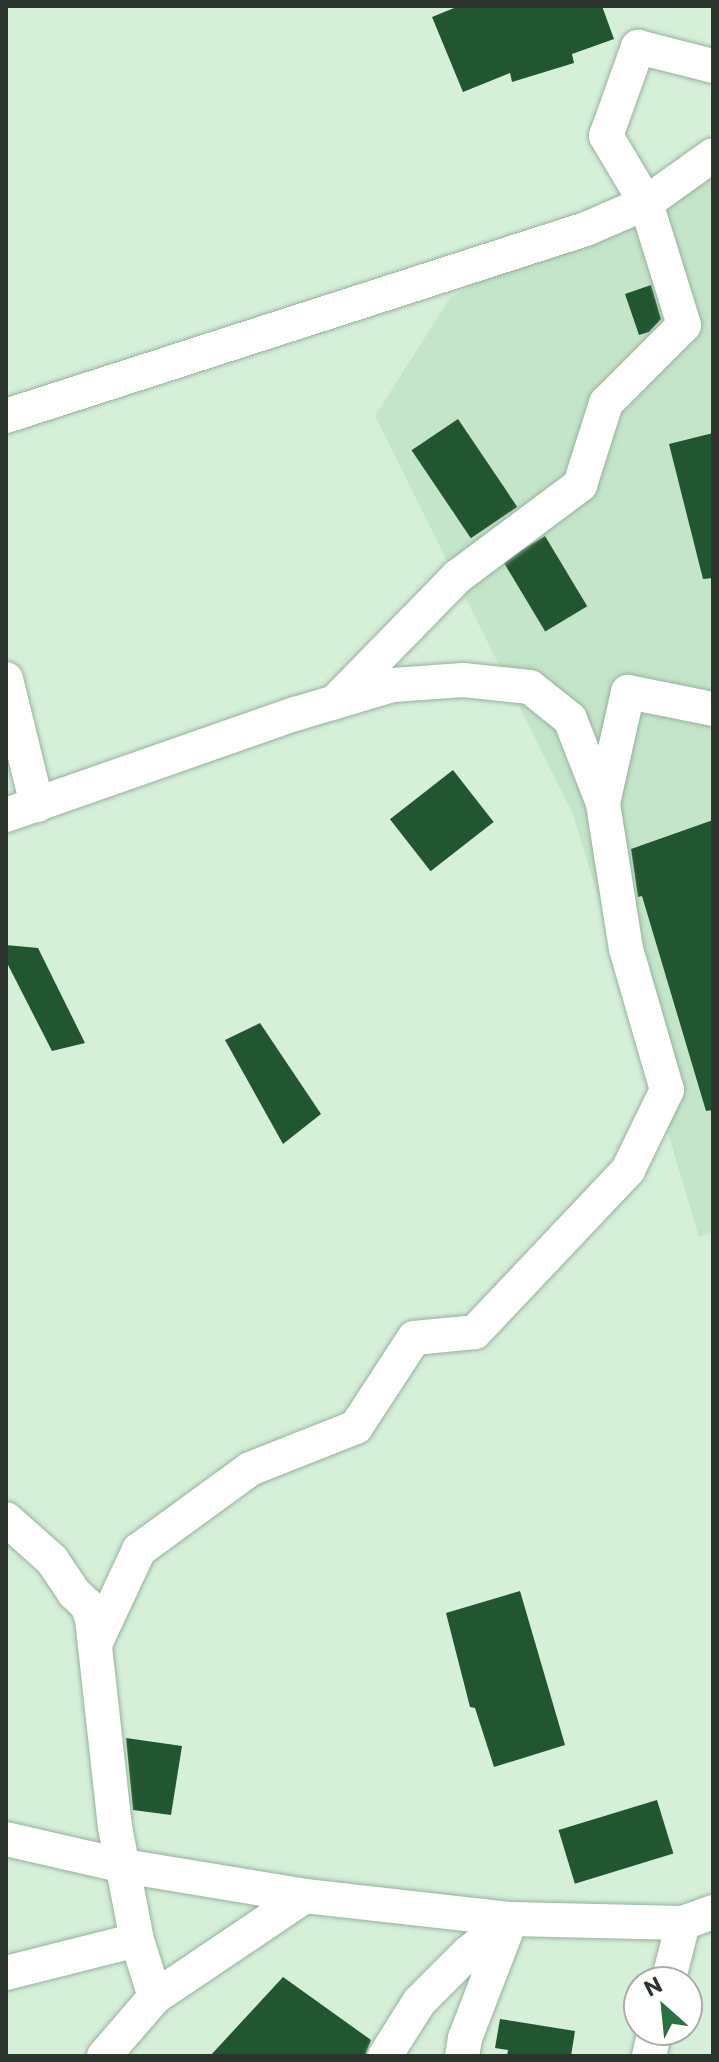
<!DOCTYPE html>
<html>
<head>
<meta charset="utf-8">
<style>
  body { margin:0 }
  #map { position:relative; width:719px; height:2062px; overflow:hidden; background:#d5efd9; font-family:Commissioner,sans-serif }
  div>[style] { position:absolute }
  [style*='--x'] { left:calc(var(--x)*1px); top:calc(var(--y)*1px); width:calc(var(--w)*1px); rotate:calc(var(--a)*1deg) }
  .built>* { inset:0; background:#c4e5ca }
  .building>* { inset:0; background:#225631; transform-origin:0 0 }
  .roads { filter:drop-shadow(0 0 2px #98b19d) drop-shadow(0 0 2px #98b19d) }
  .minor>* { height:34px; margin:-17px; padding:0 17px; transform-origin:17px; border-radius:17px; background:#fff }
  span { translate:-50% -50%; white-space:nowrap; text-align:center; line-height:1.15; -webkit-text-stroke:8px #fff; paint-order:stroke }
  .frame { position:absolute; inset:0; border:8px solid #2b352d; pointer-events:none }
  .north { position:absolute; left:623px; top:1966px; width:80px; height:80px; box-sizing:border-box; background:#fff; border:2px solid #aaaeab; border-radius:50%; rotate:333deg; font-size:22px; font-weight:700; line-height:32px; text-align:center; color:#2b352d }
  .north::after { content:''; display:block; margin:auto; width:28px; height:36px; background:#29723f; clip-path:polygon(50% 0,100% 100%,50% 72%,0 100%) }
</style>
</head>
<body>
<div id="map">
  <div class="built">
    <div style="clip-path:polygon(713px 150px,713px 1232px,699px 1237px,573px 814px,375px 416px,450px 298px)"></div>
  </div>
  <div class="building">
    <div style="clip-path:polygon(459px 6px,602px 6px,614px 39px,572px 54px,574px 63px,512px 82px,510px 73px,463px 92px,432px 17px)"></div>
    <div style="clip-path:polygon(651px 285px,661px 319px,649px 332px,639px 335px,625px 294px)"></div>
    <div style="left:458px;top:419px;width:106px;height:56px;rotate:56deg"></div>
    <div style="clip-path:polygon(713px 433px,713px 578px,703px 579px,669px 444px)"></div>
    <div style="left:545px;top:536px;width:82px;height:49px;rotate:59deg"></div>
    <div style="left:453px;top:770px;width:66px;height:80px;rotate:52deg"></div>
    <div style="clip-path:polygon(713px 820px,713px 1110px,706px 1111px,642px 896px,638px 897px,631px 849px)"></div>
    <div style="clip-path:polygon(6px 945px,38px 948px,85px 1043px,52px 1051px,6px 961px)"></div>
    <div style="clip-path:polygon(260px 1023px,321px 1114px,283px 1144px,225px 1040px)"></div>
    <div style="clip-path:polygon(520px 1591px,565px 1745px,494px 1767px,475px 1708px,470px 1707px,446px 1613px)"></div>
    <div style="clip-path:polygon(126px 1738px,182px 1746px,171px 1815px,133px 1810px)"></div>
    <div style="left:657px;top:1800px;width:56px;height:103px;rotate:73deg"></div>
    <div style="clip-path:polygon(283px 1977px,371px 2040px,365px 2056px,210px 2056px)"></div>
    <div style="clip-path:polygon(500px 2019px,575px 2031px,571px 2056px,507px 2056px,508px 2050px,495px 2048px)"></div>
  </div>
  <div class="roads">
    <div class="minor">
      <div style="--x:6;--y:416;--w:609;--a:-17.87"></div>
      <div style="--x:586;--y:229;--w:65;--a:-23.4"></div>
      <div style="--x:646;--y:203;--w:82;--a:-35.6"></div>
      <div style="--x:6;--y:679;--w:130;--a:76.2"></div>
      <div style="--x:335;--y:702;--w:175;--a:-45.7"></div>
      <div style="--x:457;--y:577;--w:154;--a:-36.8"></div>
      <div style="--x:580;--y:485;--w:86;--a:-72.4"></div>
      <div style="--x:606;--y:403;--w:110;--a:-45"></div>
      <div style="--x:684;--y:325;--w:128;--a:-107.3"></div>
      <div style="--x:646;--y:203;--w:78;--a:-120.8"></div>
      <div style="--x:606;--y:136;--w:95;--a:-70.2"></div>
      <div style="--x:638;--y:47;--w:77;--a:14.2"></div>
      <div style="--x:6;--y:815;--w:306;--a:-19.3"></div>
      <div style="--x:295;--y:714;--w:102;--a:-16.5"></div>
      <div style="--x:393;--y:685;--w:70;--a:-4.1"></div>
      <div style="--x:463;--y:680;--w:67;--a:6"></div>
      <div style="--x:530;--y:687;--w:51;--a:38.7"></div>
      <div style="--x:570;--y:719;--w:90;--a:68.6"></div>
      <div style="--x:6;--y:1519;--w:62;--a:41.7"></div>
      <div style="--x:52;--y:1560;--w:40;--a:56"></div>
      <div style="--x:74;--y:1593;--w:18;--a:43"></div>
      <div style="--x:87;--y:1605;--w:15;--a:70"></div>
      <div style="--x:92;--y:1619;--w:209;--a:83.7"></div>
      <div style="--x:115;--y:1827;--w:115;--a:79"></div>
      <div style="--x:137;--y:1940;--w:60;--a:72.5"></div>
      <div style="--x:155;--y:1997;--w:181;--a:-34"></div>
      <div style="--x:95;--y:1644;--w:104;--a:-64.9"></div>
      <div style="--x:139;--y:1550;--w:137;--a:-36.1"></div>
      <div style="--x:250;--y:1469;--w:114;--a:-21.6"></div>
      <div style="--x:356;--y:1427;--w:106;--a:-56.9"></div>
      <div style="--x:414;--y:1338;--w:61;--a:-5.6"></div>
      <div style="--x:475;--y:1332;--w:223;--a:-46.6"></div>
      <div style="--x:628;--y:1170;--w:89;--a:-64"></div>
      <div style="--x:667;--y:1090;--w:147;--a:-106.2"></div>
      <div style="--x:626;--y:949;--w:148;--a:-99"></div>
      <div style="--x:603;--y:803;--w:114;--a:-77.3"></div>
      <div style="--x:628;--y:692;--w:87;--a:11.3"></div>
      <div style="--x:6;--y:1839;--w:121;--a:12.9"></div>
      <div style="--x:124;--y:1866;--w:183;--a:9.4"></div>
      <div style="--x:305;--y:1896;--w:207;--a:6.4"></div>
      <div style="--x:511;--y:1919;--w:172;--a:1.3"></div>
      <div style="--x:683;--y:1923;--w:32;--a:-20"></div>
      <div style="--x:6;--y:1973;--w:135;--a:-14.1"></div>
      <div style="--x:668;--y:1982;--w:61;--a:-75.7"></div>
      <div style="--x:104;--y:2056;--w:78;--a:-49.2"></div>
      <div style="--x:385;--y:2056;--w:64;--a:-57.8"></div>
      <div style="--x:419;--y:2002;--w:69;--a:-45"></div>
      <div style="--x:468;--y:1953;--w:55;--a:-38.3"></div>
      <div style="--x:511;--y:1919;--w:128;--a:111.1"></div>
      <div style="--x:465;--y:2038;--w:18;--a:99"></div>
      <div style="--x:649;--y:2056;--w:27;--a:-77"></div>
    </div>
  </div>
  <div class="frame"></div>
  <div class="north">N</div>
</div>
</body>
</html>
